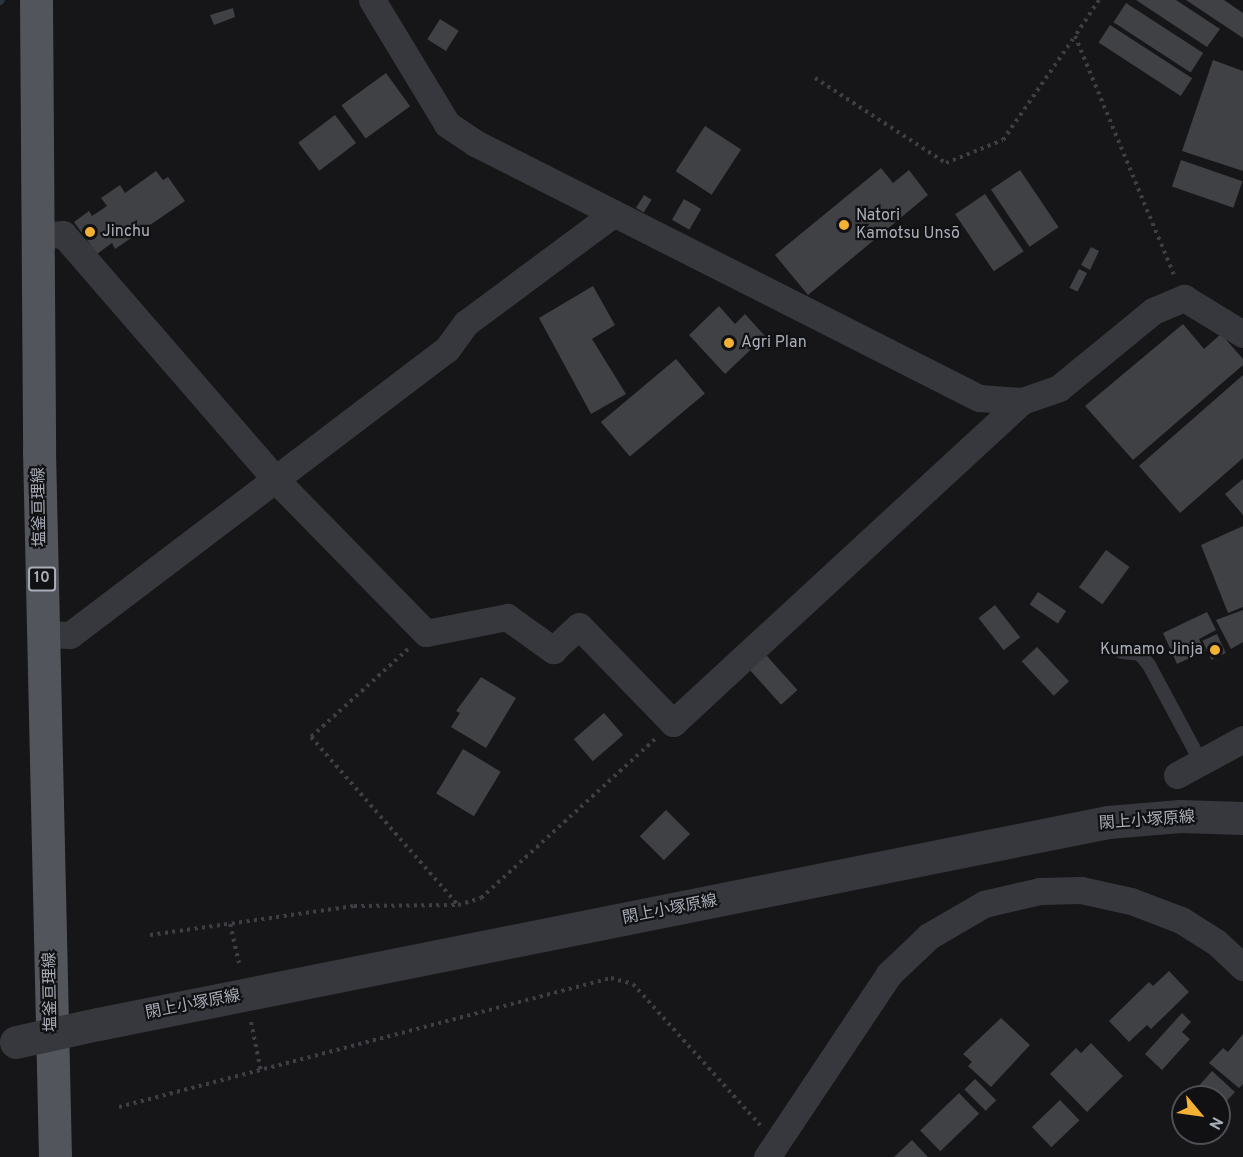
<!DOCTYPE html>
<html>
<head>
<meta charset="utf-8">
<style>
  body { margin:0 }
  #map { position:relative; width:1243px; height:1157px; overflow:hidden; background:#161618; font-family:Overpass,"Noto Sans JP",sans-serif }
  div>[style] { position:absolute }
  [style*='--x'] { left:calc(var(--x)*1px); top:calc(var(--y)*1px); width:calc(var(--w)*1px); rotate:calc(var(--a)*1deg) }
  .stream>* { height:8px; margin:-4px; padding:0 4px; transform-origin:4px; border-radius:4px; background:#2c353c }
  .building>* { inset:0; background:#404145; transform-origin:0 0 }
  .path>* { height:4px; margin-top:-2px; transform-origin:0; background:repeating-linear-gradient(90deg,#3d3f44 0 3px,transparent 0 7.5px) }
  .service>* { height:14px; margin:-7px; padding:0 7px; transform-origin:7px; border-radius:7px; background:#37383d }
  .minor>* { height:27px; margin:-13.5px; padding:0 13.5px; transform-origin:13.5px; border-radius:13.5px; background:#37383d }
  .tertiary>* { height:33px; margin:-16.5px; padding:0 16.5px; transform-origin:16.5px; border-radius:16.5px; background:#37383d }
  .primary>* { height:33px; margin:-16.5px; padding:0 16.5px; transform-origin:16.5px; border-radius:16.5px; background:#53555c }
  .tertiary-bridge>* { height:33px; margin:-16.5px; padding:0 16.5px; transform-origin:16.5px; border-radius:16.5px; background:#37383d }
  .dots>* { width:16px; height:16px; translate:-50% -50%; box-sizing:border-box; border:3px solid #111113; border-radius:50% }
  span { translate:-50% -50%; white-space:nowrap; text-align:center; line-height:1.15; -webkit-text-stroke:4.5px #111113; paint-order:stroke }
  .shield-label span { padding:2px 4px; background:#111113; border:2px solid; border-radius:4px; -webkit-text-stroke-width:0 }
  .shield-label { font-size:15px; color:#a8adb8; font-weight:700 }
  .poi-label { font-size:16px; color:#a8adb8 }
  .left { translate:0 -50%; text-align:left }
  .right { translate:-100% -50%; text-align:right }
  .street-label { font-size:16px; color:#a8adb8 }
  .north { position:absolute; left:1171px; top:1085px; width:60px; height:60px; box-sizing:border-box; background:#111113; border:2px solid #4d4f55; border-radius:50%; rotate:119deg; font-size:16px; font-weight:700; line-height:24px; text-align:center; color:#a8adb8 }
  .north::after { content:''; display:block; margin:auto; width:21px; height:27px; background:#f2b134; clip-path:polygon(50% 0,100% 100%,50% 72%,0 100%) }
</style>
</head>
<body>
<div id="map">
  <div class="stream">
    <div style="--x:0;--y:1;--w:1;--a:-45"></div>
  </div>
  <div class="building">
    <div style="clip-path:polygon(1136px 0,1176px 0,1220px 29px,1207px 47px)"></div>
    <div style="clip-path:polygon(1186px 0,1224px 0,1243px 13px,1243px 38px)"></div>
    <div style="left:1126px;top:3px;width:92px;height:23px;rotate:33deg"></div>
    <div style="clip-path:polygon(233px 8px,235px 17px,214px 25px,210px 15px)"></div>
    <div style="left:440px;top:19px;width:22px;height:24px;rotate:32deg"></div>
    <div style="left:1110px;top:25px;width:98px;height:21px;rotate:33deg"></div>
    <div style="clip-path:polygon(1213px 60px,1243px 71px,1243px 171px,1182px 151px)"></div>
    <div style="left:386px;top:73px;width:41px;height:55px;rotate:54deg"></div>
    <div style="left:335px;top:115px;width:35px;height:46px;rotate:53deg"></div>
    <div style="left:705px;top:126px;width:43px;height:54px;rotate:33deg"></div>
    <div style="left:1181px;top:160px;width:65px;height:28px;rotate:19deg"></div>
    <div style="clip-path:polygon(881px 168px,893px 183px,909px 170px,928px 195px,808px 295px,775px 255px)"></div>
    <div style="left:1020px;top:170px;width:69px;height:35px;rotate:56deg"></div>
    <div style="clip-path:polygon(156px 171px,163px 180px,168px 177px,185px 201px,115px 249px,112px 243px,97px 254px,74px 222px,89px 211px,92px 216px,107px 206px,101px 198px,120px 185px,125px 193px)"></div>
    <div style="left:985px;top:194px;width:69px;height:36px;rotate:56deg"></div>
    <div style="left:644px;top:195px;width:9px;height:15px;rotate:32deg"></div>
    <div style="left:684px;top:199px;width:20px;height:24px;rotate:30deg"></div>
    <div style="clip-path:polygon(1091px 247px,1099px 251px,1090px 270px,1081px 265px)"></div>
    <div style="left:1079px;top:269px;width:9px;height:21px;rotate:27deg"></div>
    <div style="clip-path:polygon(593px 286px,615px 325px,592px 339px,626px 394px,591px 414px,539px 318px)"></div>
    <div style="clip-path:polygon(719px 306px,735px 324px,745px 314px,765px 336px,725px 374px,689px 335px)"></div>
    <div style="clip-path:polygon(1183px 324px,1204px 349px,1221px 334px,1243px 359px,1243px 365px,1133px 460px,1085px 406px)"></div>
    <div style="left:676px;top:359px;width:45px;height:98px;rotate:50deg"></div>
    <div style="clip-path:polygon(1243px 375px,1243px 458px,1180px 513px,1139px 466px)"></div>
    <div style="clip-path:polygon(1243px 479px,1243px 515px,1225px 494px)"></div>
    <div style="clip-path:polygon(1243px 526px,1243px 607px,1228px 613px,1201px 545px)"></div>
    <div style="left:1106px;top:550px;width:29px;height:46px;rotate:36deg"></div>
    <div style="left:1038px;top:592px;width:34px;height:15px;rotate:34deg"></div>
    <div style="left:995px;top:605px;width:41px;height:21px;rotate:52deg"></div>
    <div style="clip-path:polygon(1243px 610px,1243px 642px,1231px 649px,1216px 620px)"></div>
    <div style="clip-path:polygon(1207px 612px,1216px 630px,1199px 639px,1205px 651px,1177px 664px,1163px 633px)"></div>
    <div style="left:1217px;top:634px;width:21px;height:16px;rotate:65deg"></div>
    <div style="left:1037px;top:647px;width:47px;height:21px;rotate:47deg"></div>
    <div style="left:766px;top:655px;width:47px;height:22px;rotate:48deg"></div>
    <div style="clip-path:polygon(481px 677px,516px 698px,486px 748px,451px 727px,460px 713px,456px 711px)"></div>
    <div style="left:604px;top:713px;width:29px;height:40px;rotate:49deg"></div>
    <div style="left:463px;top:749px;width:44px;height:52px;rotate:31deg"></div>
    <div style="left:666px;top:810px;width:34px;height:37px;rotate:45deg"></div>
    <div style="clip-path:polygon(1169px 971px,1189px 992px,1151px 1029px,1147px 1025px,1129px 1042px,1109px 1021px,1149px 982px,1153px 986px)"></div>
    <div style="clip-path:polygon(1182px 1013px,1191px 1022px,1182px 1032px,1190px 1039px,1162px 1070px,1145px 1054px)"></div>
    <div style="clip-path:polygon(1001px 1018px,1030px 1045px,991px 1087px,968px 1066px,972px 1062px,963px 1054px)"></div>
    <div style="clip-path:polygon(1243px 1034px,1243px 1084px,1239px 1088px,1209px 1063px,1223px 1048px,1228px 1052px)"></div>
    <div style="clip-path:polygon(1091px 1043px,1123px 1076px,1087px 1112px,1050px 1074px,1076px 1048px,1081px 1053px)"></div>
    <div style="clip-path:polygon(1212px 1071px,1235px 1092px,1219px 1109px,1219px 1097px,1190px 1096px)"></div>
    <div style="left:975px;top:1079px;width:30px;height:15px;rotate:45deg"></div>
    <div style="left:959px;top:1093px;width:29px;height:54px;rotate:46deg"></div>
    <div style="left:1060px;top:1100px;width:28px;height:39px;rotate:46deg"></div>
    <div style="clip-path:polygon(912px 1140px,928px 1157px,894px 1157px)"></div>
  </div>
  <div class="path">
    <div style="--x:1099;--y:0;--w:43;--a:123.7"></div>
    <div style="--x:1075;--y:36;--w:259;--a:67.5"></div>
    <div style="--x:815;--y:78;--w:156;--a:33"></div>
    <div style="--x:946;--y:163;--w:61;--a:-22"></div>
    <div style="--x:1003;--y:140;--w:126;--a:-55.3"></div>
    <div style="--x:408;--y:649;--w:131;--a:137.8"></div>
    <div style="--x:311;--y:737;--w:223;--a:48.8"></div>
    <div style="--x:458;--y:905;--w:24;--a:-17"></div>
    <div style="--x:481;--y:898;--w:236;--a:-42.4"></div>
    <div style="--x:230;--y:924;--w:40;--a:77"></div>
    <div style="--x:150;--y:935;--w:206;--a:-8.1"></div>
    <div style="--x:354;--y:906;--w:104;--a:-0.6"></div>
    <div style="--x:251;--y:1022;--w:50;--a:78.5"></div>
    <div style="--x:119;--y:1107;--w:509;--a:-14.69"></div>
    <div style="--x:611;--y:978;--w:23;--a:15"></div>
    <div style="--x:633;--y:984;--w:190;--a:48"></div>
  </div>
  <div class="service">
    <div style="--x:1122;--y:652;--w:18;--a:6"></div>
    <div style="--x:1140;--y:654;--w:14;--a:51"></div>
    <div style="--x:1149;--y:665;--w:110;--a:61.8"></div>
  </div>
  <div class="minor">
    <div style="--x:372;--y:0;--w:145;--a:58.8"></div>
    <div style="--x:447;--y:124;--w:34;--a:34"></div>
    <div style="--x:475;--y:143;--w:565;--a:26.84"></div>
    <div style="--x:979;--y:398;--w:43;--a:4"></div>
    <div style="--x:1022;--y:401;--w:39;--a:-19"></div>
    <div style="--x:1059;--y:388;--w:122;--a:-39.3"></div>
    <div style="--x:1153;--y:311;--w:34;--a:-23"></div>
    <div style="--x:1184;--y:298;--w:69;--a:31.4"></div>
    <div style="--x:39;--y:235;--w:24;--a:-2"></div>
    <div style="--x:63;--y:234;--w:323;--a:49.1"></div>
    <div style="--x:274;--y:478;--w:217;--a:45.6"></div>
    <div style="--x:426;--y:633;--w:83;--a:-11.2"></div>
    <div style="--x:507;--y:617;--w:57;--a:35.7"></div>
    <div style="--x:553;--y:650;--w:35;--a:-43"></div>
    <div style="--x:579;--y:626;--w:135;--a:45.9"></div>
    <div style="--x:673;--y:723;--w:475;--a:-42.7"></div>
    <div style="--x:43;--y:634;--w:27;--a:2"></div>
    <div style="--x:70;--y:635;--w:473;--a:-37.2"></div>
    <div style="--x:447;--y:349;--w:32;--a:-54"></div>
    <div style="--x:466;--y:323;--w:184;--a:-36.6"></div>
    <div style="--x:1177;--y:775;--w:75;--a:-28.6"></div>
    <div style="--x:767;--y:1157;--w:220;--a:-56.3"></div>
    <div style="--x:889;--y:974;--w:55;--a:-43.5"></div>
    <div style="--x:929;--y:936;--w:64;--a:-30.2"></div>
    <div style="--x:984;--y:904;--w:57;--a:-13.1"></div>
    <div style="--x:1040;--y:891;--w:41;--a:-1.4"></div>
    <div style="--x:1081;--y:890;--w:51;--a:12.4"></div>
    <div style="--x:1131;--y:901;--w:53;--a:20.8"></div>
    <div style="--x:1181;--y:920;--w:41;--a:32.2"></div>
    <div style="--x:1216;--y:942;--w:37;--a:43"></div>
  </div>
  <div class="tertiary">
    <div style="--x:98;--y:1024;--w:1030;--a:-11.31"></div>
    <div style="--x:1108;--y:822;--w:72;--a:-4.8"></div>
    <div style="--x:1180;--y:816;--w:63;--a:1.8"></div>
  </div>
  <div class="primary">
    <div style="--x:36;--y:0;--w:451;--a:89.6"></div>
    <div style="--x:39;--y:451;--w:706;--a:88.7"></div>
  </div>
  <div class="tertiary-bridge">
    <div style="--x:16;--y:1042;--w:84;--a:-12.4"></div>
  </div>
  <div class="dots">
    <div style="left:844px;top:225px;background:#f2b134"></div>
    <div style="left:90px;top:232px;background:#f2b134"></div>
    <div style="left:729px;top:343px;background:#f2b134"></div>
    <div style="left:1215px;top:650px;background:#f2b134"></div>
  </div>
  <div class="shield-label">
    <span style="left:42px;top:579px">10</span>
  </div>
  <div class="poi-label">
    <span class="left" style="left:856px;top:225px">Natori<br>Kamotsu Unsō</span>
    <span class="left" style="left:102px;top:232px">Jinchu</span>
    <span class="left" style="left:741px;top:343px">Agri Plan</span>
    <span class="right" style="left:1203px;top:650px">Kumamo Jinja</span>
  </div>
  <div class="street-label">
    <span style="left:40px;top:507px;rotate:-91deg">塩釜亘理線</span>
    <span style="left:1147px;top:821px;rotate:-4deg">閖上小塚原線</span>
    <span style="left:670px;top:910px;rotate:-11deg">閖上小塚原線</span>
    <span style="left:51px;top:992px;rotate:-91deg">塩釜亘理線</span>
    <span style="left:193px;top:1005px;rotate:-11deg">閖上小塚原線</span>
  </div>
  <div class="north">N</div>
</div>
</body>
</html>
